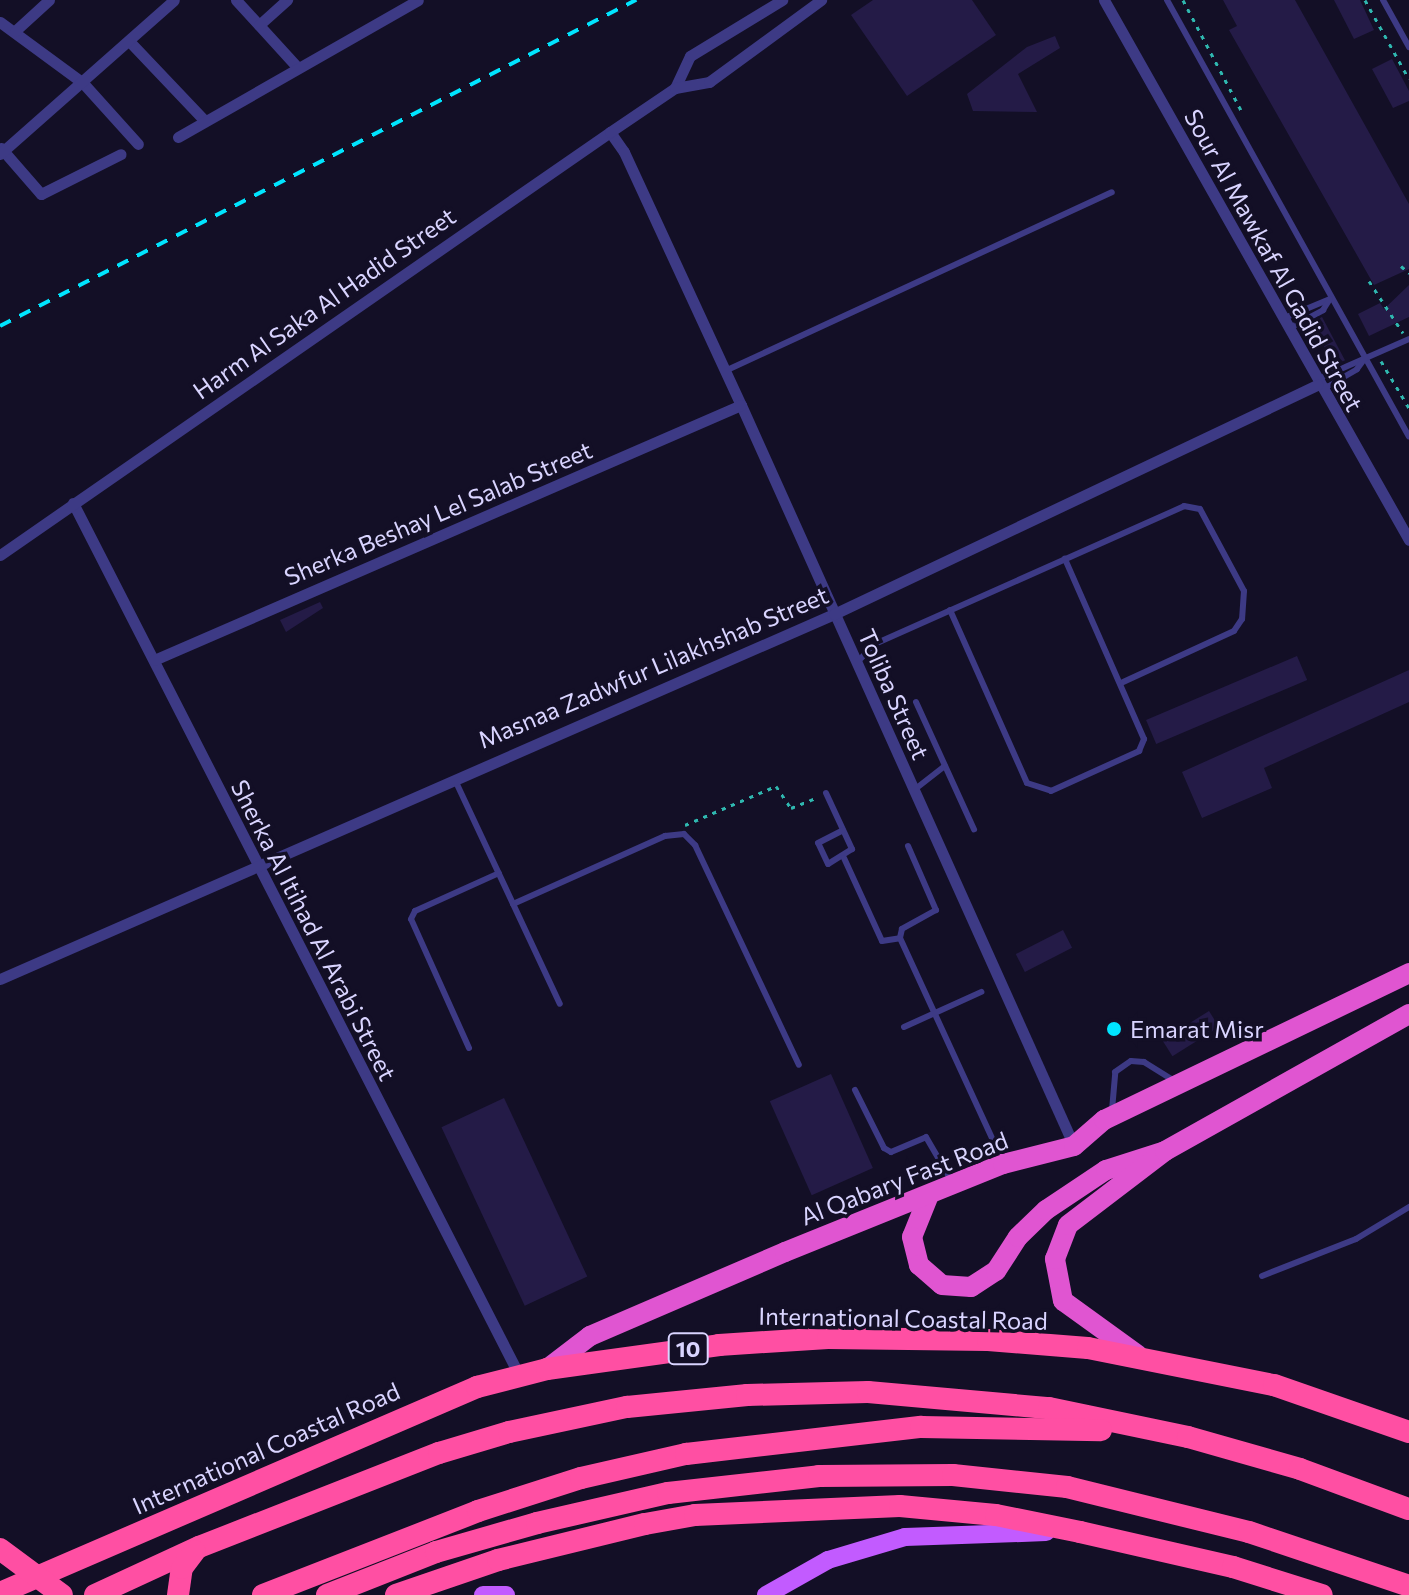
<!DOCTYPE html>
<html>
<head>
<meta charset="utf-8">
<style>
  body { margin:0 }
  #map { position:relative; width:1409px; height:1595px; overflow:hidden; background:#130f26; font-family:Commissioner,sans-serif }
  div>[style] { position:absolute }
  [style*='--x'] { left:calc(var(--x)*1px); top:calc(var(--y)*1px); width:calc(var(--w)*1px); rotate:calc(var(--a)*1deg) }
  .building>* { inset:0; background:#241b47; transform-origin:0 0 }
  .path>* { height:3px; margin-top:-1.5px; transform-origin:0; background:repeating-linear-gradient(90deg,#2fb8b0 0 4px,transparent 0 10px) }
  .service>* { height:6px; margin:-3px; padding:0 3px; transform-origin:3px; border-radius:3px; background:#3d3a85 }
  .minor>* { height:11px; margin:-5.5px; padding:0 5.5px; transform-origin:5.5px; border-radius:5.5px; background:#3d3a85 }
  .primary>* { height:18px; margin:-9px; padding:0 9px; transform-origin:9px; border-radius:9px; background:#c25bff }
  .trunk>* { height:20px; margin:-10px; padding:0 10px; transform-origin:10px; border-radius:10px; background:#e055d1 }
  .motorway>* { height:22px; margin:-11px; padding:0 11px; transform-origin:11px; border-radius:11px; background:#ff4fa3 }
  .rail>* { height:4px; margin-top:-2px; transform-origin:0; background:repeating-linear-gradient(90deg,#00e5ff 0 12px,transparent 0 22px) }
  .motorway-bridge>* { height:22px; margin:-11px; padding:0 11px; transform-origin:11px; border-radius:11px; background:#ff4fa3 }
  .dots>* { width:22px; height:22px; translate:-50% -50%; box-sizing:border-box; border:4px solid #130f26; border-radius:50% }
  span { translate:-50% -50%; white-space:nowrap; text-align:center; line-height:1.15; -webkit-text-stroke:7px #130f26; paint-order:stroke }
  .shield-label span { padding:2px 6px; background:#130f26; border:2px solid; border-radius:6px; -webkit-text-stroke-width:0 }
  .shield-label { font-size:22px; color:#d9d4ff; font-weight:700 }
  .street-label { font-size:24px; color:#d9d4ff }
  .poi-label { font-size:24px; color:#d9d4ff }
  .left { translate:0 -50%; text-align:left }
</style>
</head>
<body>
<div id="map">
  <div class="building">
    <div style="clip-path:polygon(873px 0,972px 0,996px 35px,907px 96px,851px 15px)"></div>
    <div style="clip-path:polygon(1223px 0,1295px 0,1409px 204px,1409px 269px,1374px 285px,1229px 30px,1237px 26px)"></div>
    <div style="clip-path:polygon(1334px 0,1360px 0,1374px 30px,1354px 39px)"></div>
    <div style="clip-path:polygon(1055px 36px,1060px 48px,1018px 74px,1037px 112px,973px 111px,967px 94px,1027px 47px)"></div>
    <div style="clip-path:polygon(1392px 59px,1409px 91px,1409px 101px,1393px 108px,1372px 69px)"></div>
    <div style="clip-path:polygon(1409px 285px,1409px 317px,1369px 336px,1358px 314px,1380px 303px,1384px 309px)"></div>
    <div style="left:1322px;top:317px;width:49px;height:12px;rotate:62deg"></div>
    <div style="clip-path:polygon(320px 602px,323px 608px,286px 632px,280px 620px)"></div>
    <div style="left:1297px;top:656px;width:26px;height:164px;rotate:67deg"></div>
    <div style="clip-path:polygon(1409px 670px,1409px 702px,1264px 768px,1272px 788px,1202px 818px,1182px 772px)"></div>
    <div style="left:1063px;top:930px;width:20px;height:53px;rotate:63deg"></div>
    <div style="left:1209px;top:1011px;width:19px;height:55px;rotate:58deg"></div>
    <div style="left:831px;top:1074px;width:103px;height:67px;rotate:66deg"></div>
    <div style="left:504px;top:1098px;width:197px;height:69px;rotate:65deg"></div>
  </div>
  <div class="path">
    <div style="--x:1183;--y:0;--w:124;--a:62.2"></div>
    <div style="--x:1365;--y:0;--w:90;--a:60.9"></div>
    <div style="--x:1401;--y:266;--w:11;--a:41"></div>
    <div style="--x:1369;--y:281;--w:62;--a:56.8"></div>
    <div style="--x:1381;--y:361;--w:55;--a:59.2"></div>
    <div style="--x:685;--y:825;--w:99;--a:-23.2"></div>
    <div style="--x:776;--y:786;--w:27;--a:56"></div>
    <div style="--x:791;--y:808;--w:29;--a:-22"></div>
  </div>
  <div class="service">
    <div style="--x:1167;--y:0;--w:499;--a:61"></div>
    <div style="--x:1383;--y:0;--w:54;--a:61"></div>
    <div style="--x:1282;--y:319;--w:52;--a:-22.6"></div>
    <div style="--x:1288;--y:329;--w:40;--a:-28"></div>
    <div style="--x:1323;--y:310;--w:13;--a:-58"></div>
    <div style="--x:725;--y:371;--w:426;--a:-24.8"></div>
    <div style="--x:1318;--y:379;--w:99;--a:-23.7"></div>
    <div style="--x:1323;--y:389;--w:39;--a:-30"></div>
    <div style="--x:1357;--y:369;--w:14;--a:-54"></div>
    <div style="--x:950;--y:610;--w:189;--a:66"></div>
    <div style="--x:1027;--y:783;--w:25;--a:18"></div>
    <div style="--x:1051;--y:791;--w:97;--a:-24.4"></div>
    <div style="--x:1139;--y:751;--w:13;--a:-67"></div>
    <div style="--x:1144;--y:739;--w:197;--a:-113.7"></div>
    <div style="--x:856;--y:663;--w:29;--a:-44"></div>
    <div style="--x:877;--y:643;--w:336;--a:-24"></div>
    <div style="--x:1184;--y:506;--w:16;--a:11"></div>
    <div style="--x:1200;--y:509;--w:93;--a:61.8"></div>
    <div style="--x:1244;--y:591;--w:28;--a:94"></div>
    <div style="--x:1242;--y:619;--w:14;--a:124"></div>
    <div style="--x:1234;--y:631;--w:122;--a:155.3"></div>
    <div style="--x:916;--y:702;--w:140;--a:65.5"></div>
    <div style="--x:455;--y:780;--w:247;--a:64.9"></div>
    <div style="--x:914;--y:790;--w:39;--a:-38"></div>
    <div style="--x:826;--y:793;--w:62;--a:65.1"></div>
    <div style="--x:852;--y:849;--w:28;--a:148"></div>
    <div style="--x:828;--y:864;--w:23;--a:-115"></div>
    <div style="--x:818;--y:843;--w:28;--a:-27"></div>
    <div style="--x:908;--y:846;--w:70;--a:66.4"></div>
    <div style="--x:936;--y:910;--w:39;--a:151"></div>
    <div style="--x:902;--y:929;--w:9;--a:103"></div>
    <div style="--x:900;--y:938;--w:244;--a:65.3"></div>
    <div style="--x:844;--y:858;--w:91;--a:65.4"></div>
    <div style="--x:882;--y:941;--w:18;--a:-9"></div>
    <div style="--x:513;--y:904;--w:167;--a:-24.1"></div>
    <div style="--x:665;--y:836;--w:19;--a:-6"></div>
    <div style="--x:684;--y:834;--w:16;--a:45"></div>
    <div style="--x:695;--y:845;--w:243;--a:64.7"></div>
    <div style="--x:904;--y:1027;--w:85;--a:-24.4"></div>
    <div style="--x:469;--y:1048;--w:141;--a:-114.2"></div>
    <div style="--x:411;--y:919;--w:9;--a:-63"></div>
    <div style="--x:415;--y:911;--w:92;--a:-24.3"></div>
    <div style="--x:855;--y:1090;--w:65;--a:63.4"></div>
    <div style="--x:884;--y:1148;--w:8;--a:30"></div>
    <div style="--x:891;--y:1152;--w:38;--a:-23"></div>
    <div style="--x:926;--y:1137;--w:50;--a:59.8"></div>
    <div style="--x:1112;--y:1110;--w:38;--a:-85"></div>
    <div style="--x:1115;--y:1072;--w:19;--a:-35"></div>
    <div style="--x:1131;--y:1061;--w:13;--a:4"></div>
    <div style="--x:1144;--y:1062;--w:36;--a:32"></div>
    <div style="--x:1262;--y:1276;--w:101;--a:-21.5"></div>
    <div style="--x:1356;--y:1239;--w:62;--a:-31.1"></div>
  </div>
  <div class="minor">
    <div style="--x:236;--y:0;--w:92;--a:47.6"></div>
    <div style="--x:1104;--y:0;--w:620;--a:60.54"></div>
    <div style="--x:0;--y:22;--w:103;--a:36.3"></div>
    <div style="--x:83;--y:83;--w:82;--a:48"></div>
    <div style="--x:259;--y:25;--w:38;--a:-42"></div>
    <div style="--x:15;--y:31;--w:46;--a:-42.4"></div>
    <div style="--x:129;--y:41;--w:110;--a:46.5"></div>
    <div style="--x:675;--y:88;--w:35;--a:-65"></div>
    <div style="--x:690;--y:56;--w:108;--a:-31.3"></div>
    <div style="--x:610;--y:132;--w:24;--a:55"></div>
    <div style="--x:624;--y:152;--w:279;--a:65.2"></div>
    <div style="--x:741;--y:405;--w:812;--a:65.8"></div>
    <div style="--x:178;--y:137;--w:276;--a:-29.7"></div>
    <div style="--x:1;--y:148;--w:61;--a:49"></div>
    <div style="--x:41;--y:194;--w:89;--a:-26.6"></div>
    <div style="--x:0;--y:154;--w:232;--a:-41.5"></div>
    <div style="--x:73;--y:503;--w:979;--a:62.91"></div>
    <div style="--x:0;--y:555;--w:742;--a:-34.74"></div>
    <div style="--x:610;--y:132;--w:78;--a:-34.1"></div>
    <div style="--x:675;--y:88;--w:35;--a:-10"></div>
    <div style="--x:709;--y:82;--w:139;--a:-36.2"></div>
    <div style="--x:154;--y:660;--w:640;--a:-23.48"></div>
    <div style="--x:0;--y:979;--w:910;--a:-23.64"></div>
    <div style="--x:834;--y:614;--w:535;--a:-25.37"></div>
  </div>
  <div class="primary">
    <div style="--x:483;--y:1595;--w:23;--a:0"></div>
    <div style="--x:766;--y:1595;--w:71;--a:-29.4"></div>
    <div style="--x:828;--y:1560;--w:80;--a:-16.6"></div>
    <div style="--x:905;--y:1537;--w:141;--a:-2"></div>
  </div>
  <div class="trunk">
    <div style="--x:929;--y:1195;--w:45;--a:112"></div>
    <div style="--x:912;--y:1237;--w:29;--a:76"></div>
    <div style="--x:919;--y:1265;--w:30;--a:41"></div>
    <div style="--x:942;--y:1285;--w:29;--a:4"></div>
    <div style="--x:971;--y:1287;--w:30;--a:-33"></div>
    <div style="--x:996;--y:1271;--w:40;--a:-57.1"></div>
    <div style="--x:1018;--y:1237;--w:39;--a:-44"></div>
    <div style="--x:1046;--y:1210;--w:72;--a:-33.7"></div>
    <div style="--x:1106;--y:1170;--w:59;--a:-17.8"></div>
    <div style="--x:1138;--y:1355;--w:92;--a:-144.2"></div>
    <div style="--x:1063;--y:1301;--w:43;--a:-100.8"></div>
    <div style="--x:1055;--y:1259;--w:36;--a:-69"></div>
    <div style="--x:1068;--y:1225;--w:122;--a:-37.3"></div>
    <div style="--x:1165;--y:1151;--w:280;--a:-29.3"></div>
    <div style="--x:547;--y:1369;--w:54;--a:-37.5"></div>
    <div style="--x:590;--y:1336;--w:212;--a:-23.3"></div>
    <div style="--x:785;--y:1252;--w:235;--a:-22"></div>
    <div style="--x:1003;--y:1164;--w:73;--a:-14.2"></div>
    <div style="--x:1074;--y:1146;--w:40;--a:-41"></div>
    <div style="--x:1104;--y:1120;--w:339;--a:-25.7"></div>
  </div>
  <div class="motorway">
    <div style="--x:0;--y:1593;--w:520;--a:-23.36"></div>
    <div style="--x:477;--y:1387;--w:72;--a:-14.4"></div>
    <div style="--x:547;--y:1369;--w:174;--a:-7.9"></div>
    <div style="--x:719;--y:1345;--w:109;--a:-3.7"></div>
    <div style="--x:828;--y:1338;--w:160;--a:0.7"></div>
    <div style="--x:988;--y:1340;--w:100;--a:4.6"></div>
    <div style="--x:1088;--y:1348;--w:190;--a:11.3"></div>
    <div style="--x:1274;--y:1385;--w:143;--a:19.2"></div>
    <div style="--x:95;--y:1595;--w:115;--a:-24.8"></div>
    <div style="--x:199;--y:1547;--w:258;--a:-21.4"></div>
    <div style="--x:439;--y:1453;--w:73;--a:-16.7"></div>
    <div style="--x:509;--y:1432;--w:121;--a:-12"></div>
    <div style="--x:627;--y:1407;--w:121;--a:-5.7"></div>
    <div style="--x:747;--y:1395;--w:121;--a:-1.4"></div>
    <div style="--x:868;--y:1392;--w:182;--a:5.1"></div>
    <div style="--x:1049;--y:1408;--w:142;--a:11.8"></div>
    <div style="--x:1188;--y:1437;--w:116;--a:15.9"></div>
    <div style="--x:1300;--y:1469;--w:116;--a:20.2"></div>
    <div style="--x:178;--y:1595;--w:27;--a:-82"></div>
    <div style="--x:182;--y:1568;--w:21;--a:-53"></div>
    <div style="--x:263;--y:1595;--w:231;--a:-21.3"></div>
    <div style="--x:478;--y:1511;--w:108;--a:-17.8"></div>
    <div style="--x:581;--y:1478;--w:108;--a:-12.9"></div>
    <div style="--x:686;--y:1454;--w:237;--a:-6.6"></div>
    <div style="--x:921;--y:1427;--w:180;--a:1"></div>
    <div style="--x:327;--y:1595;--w:117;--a:-21.5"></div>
    <div style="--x:436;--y:1552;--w:105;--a:-16"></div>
    <div style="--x:537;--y:1523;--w:134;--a:-12.9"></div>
    <div style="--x:668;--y:1493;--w:152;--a:-6.4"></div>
    <div style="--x:819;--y:1476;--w:134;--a:-0.4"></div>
    <div style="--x:953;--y:1475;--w:115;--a:6"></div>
    <div style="--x:1067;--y:1487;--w:187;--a:13.9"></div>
    <div style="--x:1249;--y:1532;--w:169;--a:18.6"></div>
    <div style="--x:396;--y:1595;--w:108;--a:-18.9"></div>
    <div style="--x:498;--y:1560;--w:151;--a:-13.8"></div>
    <div style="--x:645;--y:1524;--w:51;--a:-10.2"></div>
    <div style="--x:695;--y:1515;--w:205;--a:-2.5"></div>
    <div style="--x:900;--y:1506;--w:96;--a:5.4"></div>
    <div style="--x:996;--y:1515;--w:86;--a:11.4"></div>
    <div style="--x:1080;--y:1532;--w:157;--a:12.9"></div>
    <div style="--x:1233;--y:1567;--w:93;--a:17.5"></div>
  </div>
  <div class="rail">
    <div style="--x:0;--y:326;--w:715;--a:-27.14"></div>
  </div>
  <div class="motorway-bridge">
    <div style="--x:0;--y:1549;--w:77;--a:36.6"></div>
  </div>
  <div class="dots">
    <div style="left:1114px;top:1029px;background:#00e5ff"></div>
  </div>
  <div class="shield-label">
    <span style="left:688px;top:1349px">10</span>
  </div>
  <div class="street-label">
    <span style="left:1274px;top:260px;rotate:61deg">Sour Al Mawkaf Al Gadid Street</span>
    <span style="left:324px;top:303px;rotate:-35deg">Harm Al Saka Al Hadid Street</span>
    <span style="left:438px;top:513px;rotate:-23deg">Sherka Beshay Lel Salab Street</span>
    <span style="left:653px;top:667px;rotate:-23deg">Masnaa Zadwfur Lilakhshab Street</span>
    <span style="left:894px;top:694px;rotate:66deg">Toliba Street</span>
    <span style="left:314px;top:930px;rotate:63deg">Sherka Al Itihad Al Arabi Street</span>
    <span style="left:904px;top:1178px;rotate:-21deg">Al Qabary Fast Road</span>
    <span style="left:903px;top:1318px;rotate:1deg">International Coastal Road</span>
    <span style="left:266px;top:1448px;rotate:-24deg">International Coastal Road</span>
  </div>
  <div class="poi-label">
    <span class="left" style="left:1130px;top:1029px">Emarat Misr</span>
  </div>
</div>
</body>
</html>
